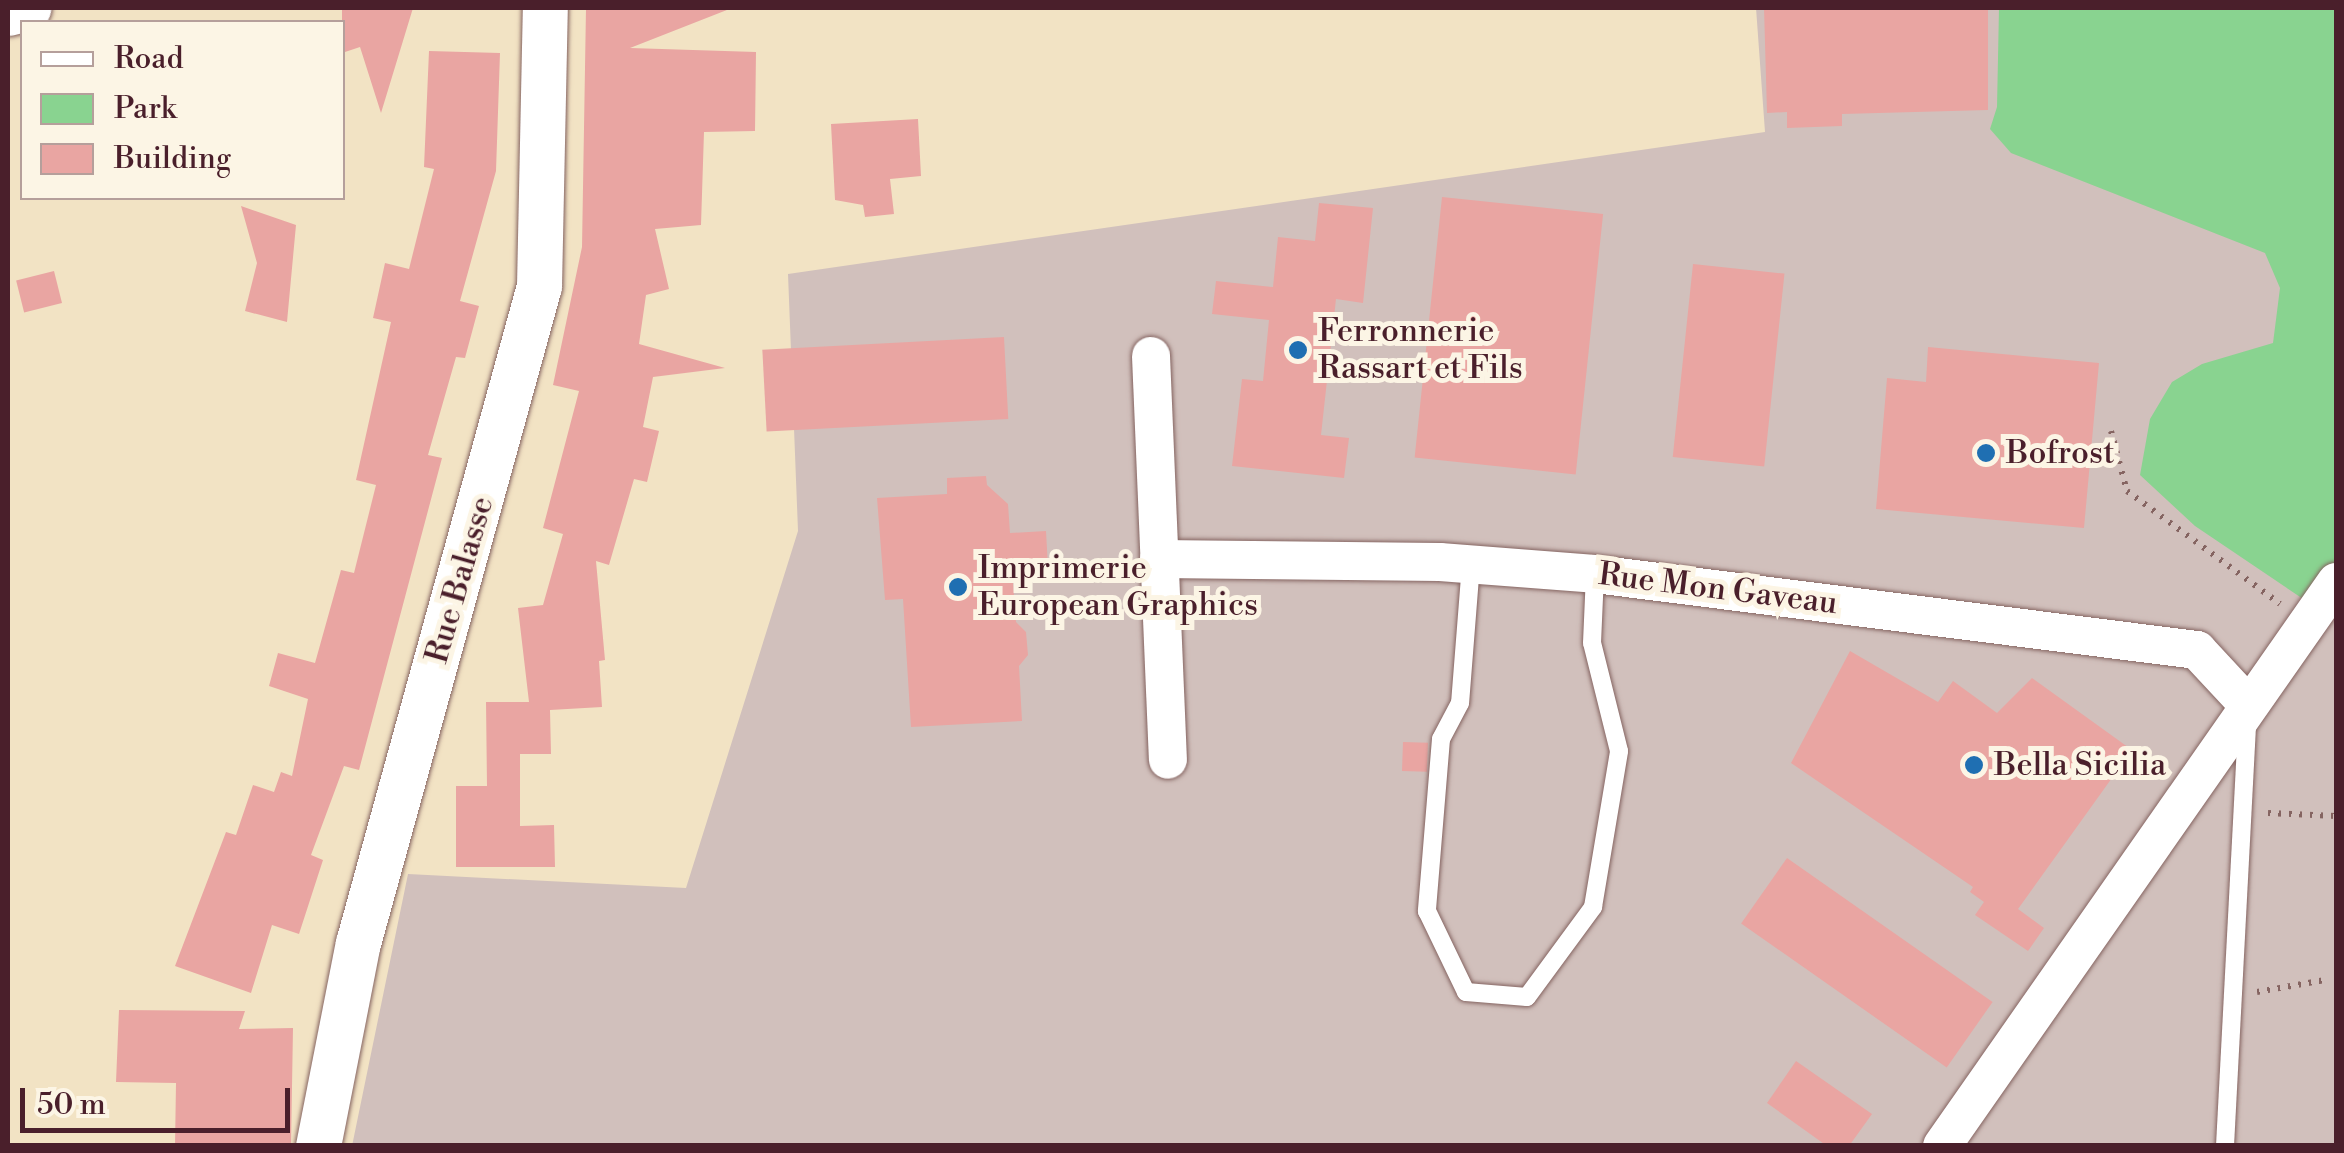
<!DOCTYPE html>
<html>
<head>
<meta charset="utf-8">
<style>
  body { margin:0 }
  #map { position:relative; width:2344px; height:1153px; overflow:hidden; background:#f2e3c4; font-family:"Libre Bodoni",serif }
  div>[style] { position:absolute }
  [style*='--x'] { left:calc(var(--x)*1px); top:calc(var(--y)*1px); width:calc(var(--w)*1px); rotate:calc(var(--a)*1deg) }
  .industrial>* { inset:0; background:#d1c0bc }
  .green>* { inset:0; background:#89d390 }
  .building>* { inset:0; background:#e9a5a2; transform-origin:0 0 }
  .path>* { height:6px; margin-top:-3px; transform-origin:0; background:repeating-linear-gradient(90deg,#856461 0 2.5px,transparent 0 10.5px) }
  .roads { filter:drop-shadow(0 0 2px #856461) drop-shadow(0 0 2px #856461) }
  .service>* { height:18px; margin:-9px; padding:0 9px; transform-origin:9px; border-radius:9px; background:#fff }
  .minor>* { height:38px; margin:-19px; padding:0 19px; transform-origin:19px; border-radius:19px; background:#fff }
  .tertiary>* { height:45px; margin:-22.5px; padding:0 22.5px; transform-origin:22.5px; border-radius:22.5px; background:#fff }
  .dots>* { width:28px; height:28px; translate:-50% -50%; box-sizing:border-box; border:5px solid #fcf5e5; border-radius:50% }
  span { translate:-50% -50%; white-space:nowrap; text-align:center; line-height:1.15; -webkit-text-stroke:10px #fcf5e5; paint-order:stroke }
  .poi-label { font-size:32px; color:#4a1f2b }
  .left { translate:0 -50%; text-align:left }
  .street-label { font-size:32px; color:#4a1f2b }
  .frame { position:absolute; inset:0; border:10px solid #4a1f2b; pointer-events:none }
  .legend { position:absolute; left:20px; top:20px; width:325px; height:180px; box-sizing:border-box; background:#fcf5e5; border:2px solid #b59f9b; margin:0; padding:12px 18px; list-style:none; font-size:30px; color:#4a1f2b }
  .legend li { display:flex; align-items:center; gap:20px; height:50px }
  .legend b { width:50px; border:2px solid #b59f9b }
  .scale { position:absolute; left:20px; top:1088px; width:270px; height:45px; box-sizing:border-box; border:5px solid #4a1f2b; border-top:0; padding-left:12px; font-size:30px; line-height:35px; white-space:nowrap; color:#4a1f2b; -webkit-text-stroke:8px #fcf5e5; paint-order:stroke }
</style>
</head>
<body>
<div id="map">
  <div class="industrial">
    <div style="clip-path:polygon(1756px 8px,2336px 8px,2336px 1145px,352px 1146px,408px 874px,686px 888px,798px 531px,788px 274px,1765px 132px)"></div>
  </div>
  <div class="green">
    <div style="clip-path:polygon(1999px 8px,2336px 8px,2336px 582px,2318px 609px,2195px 526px,2140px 475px,2150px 419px,2172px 382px,2202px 364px,2273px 343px,2280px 288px,2265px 253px,2011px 153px,1990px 129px,1997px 107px)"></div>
  </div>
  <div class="building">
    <div style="clip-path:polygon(342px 8px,413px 8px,381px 113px,360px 47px,342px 53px)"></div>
    <div style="clip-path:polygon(586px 8px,732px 8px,630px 48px,756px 52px,755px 131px,704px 132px,701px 225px,655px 229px,669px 289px,646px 295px,639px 344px,725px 368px,653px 377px,643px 427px,659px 431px,647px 482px,634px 479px,609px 565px,596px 561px,605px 660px,599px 661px,602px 707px,550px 710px,551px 754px,520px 754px,520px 826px,554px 825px,555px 867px,456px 867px,456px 786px,487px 786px,486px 702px,529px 702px,518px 608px,543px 605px,563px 534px,543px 528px,579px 391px,553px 385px,582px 247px)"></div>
    <div style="clip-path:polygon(1764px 8px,1988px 8px,1988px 110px,1842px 114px,1842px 126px,1787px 128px,1787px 112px,1767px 113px)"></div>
    <div style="clip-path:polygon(429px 51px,500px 53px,496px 171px,460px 301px,479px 306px,465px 358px,456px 357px,428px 455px,442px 458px,359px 770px,344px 766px,311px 855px,323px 860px,299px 934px,272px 925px,251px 993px,175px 966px,226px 832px,236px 835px,253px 785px,274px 792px,281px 772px,292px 776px,308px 699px,269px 686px,278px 653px,315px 663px,341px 570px,354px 573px,376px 485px,356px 480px,391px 322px,373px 318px,385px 263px,409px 269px,434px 169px,424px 167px)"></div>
    <div style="clip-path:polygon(918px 119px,921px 176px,890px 179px,894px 214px,865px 217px,863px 205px,835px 200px,831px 124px)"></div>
    <div style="left:1442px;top:197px;width:162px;height:262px;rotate:6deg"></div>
    <div style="clip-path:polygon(1319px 203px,1373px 208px,1363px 303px,1336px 299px,1321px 435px,1349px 438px,1344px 478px,1232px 466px,1242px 379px,1263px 381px,1269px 320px,1212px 314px,1216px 281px,1273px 287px,1278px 237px,1315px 241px)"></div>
    <div style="clip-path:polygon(241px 206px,296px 225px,287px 322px,245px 311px,257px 263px)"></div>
    <div style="left:1693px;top:264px;width:92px;height:194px;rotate:6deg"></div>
    <div style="left:54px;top:271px;width:33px;height:39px;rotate:76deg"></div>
    <div style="left:1004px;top:337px;width:82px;height:242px;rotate:87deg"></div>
    <div style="clip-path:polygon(1928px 347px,2099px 363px,2084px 528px,1876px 509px,1887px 378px,1926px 382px)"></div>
    <div style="clip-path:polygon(986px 476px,987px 485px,1008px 504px,1010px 533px,1046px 531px,1048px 567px,1012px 569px,1016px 622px,1026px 632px,1028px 655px,1019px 666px,1022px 721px,911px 727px,903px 599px,885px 600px,877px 498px,947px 494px,947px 478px)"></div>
    <div style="clip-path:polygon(1850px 651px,1938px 702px,1953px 681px,1997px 713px,2032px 678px,2132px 750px,2018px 909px,2044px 928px,2028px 951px,1975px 915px,1984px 902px,1970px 892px,1973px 887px,1791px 763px)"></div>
    <div style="left:1403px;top:742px;width:25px;height:29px;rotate:2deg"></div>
    <div style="left:1787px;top:858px;width:251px;height:80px;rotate:35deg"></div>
    <div style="clip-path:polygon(119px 1010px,245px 1011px,239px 1029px,293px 1028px,291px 1146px,175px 1146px,176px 1083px,116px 1082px)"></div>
    <div style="clip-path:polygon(1796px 1061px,1872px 1114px,1849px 1146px,1827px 1146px,1767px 1103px)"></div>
  </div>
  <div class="path">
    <div style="--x:2111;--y:431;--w:62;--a:75.1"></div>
    <div style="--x:2127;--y:491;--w:190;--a:36.4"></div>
    <div style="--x:2268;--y:813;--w:68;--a:2.5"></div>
    <div style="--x:2257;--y:992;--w:69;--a:-10"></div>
  </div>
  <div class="roads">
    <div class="service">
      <div style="--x:1471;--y:564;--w:139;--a:94.5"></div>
      <div style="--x:1460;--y:703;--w:41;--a:117.8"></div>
      <div style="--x:1441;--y:739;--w:173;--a:94.7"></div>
      <div style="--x:1427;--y:911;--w:90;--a:64.3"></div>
      <div style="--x:1466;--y:992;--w:61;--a:4.7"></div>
      <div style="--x:1527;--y:997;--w:112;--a:-53.7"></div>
      <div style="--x:1593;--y:907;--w:158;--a:-80.5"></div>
      <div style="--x:1619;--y:751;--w:111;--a:-104"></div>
      <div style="--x:1592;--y:643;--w:69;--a:-87.5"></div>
      <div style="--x:2225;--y:1146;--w:425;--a:-87"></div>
    </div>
    <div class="minor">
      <div style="--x:1151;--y:356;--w:404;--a:87.6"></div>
      <div style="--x:1159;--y:559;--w:281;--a:0.6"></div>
      <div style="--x:1440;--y:562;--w:155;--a:4.4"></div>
      <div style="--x:1595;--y:574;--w:607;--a:7.2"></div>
      <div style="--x:2197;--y:650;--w:76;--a:47.1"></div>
      <div style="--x:1942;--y:1146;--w:688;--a:-55.06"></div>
    </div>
    <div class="tertiary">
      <div style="--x:8;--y:13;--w:21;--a:-14"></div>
      <div style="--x:318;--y:1146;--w:207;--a:-78.9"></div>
      <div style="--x:358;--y:943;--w:681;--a:-74.6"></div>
      <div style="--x:539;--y:286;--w:278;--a:-88.8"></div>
    </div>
  </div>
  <div class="dots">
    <div style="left:1298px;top:350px;background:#1f6fb2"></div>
    <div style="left:1986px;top:453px;background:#1f6fb2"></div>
    <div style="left:958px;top:587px;background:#1f6fb2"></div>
    <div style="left:1974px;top:765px;background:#1f6fb2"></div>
  </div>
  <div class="poi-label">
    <span class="left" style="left:1318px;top:350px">Ferronnerie<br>Rassart et Fils</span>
    <span class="left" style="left:2006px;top:453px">Bofrost</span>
    <span class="left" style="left:978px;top:587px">Imprimerie<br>European Graphics</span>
    <span class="left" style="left:1994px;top:765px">Bella Sicilia</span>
  </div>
  <div class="street-label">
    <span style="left:460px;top:580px;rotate:-74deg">Rue Balasse</span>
    <span style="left:1718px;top:589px;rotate:7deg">Rue Mon Gaveau</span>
  </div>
  <div class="frame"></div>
  <ul class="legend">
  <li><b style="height:12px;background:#fff"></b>Road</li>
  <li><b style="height:28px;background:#89d390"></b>Park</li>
  <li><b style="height:28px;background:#e9a5a2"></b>Building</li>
  </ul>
  <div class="scale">50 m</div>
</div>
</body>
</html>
